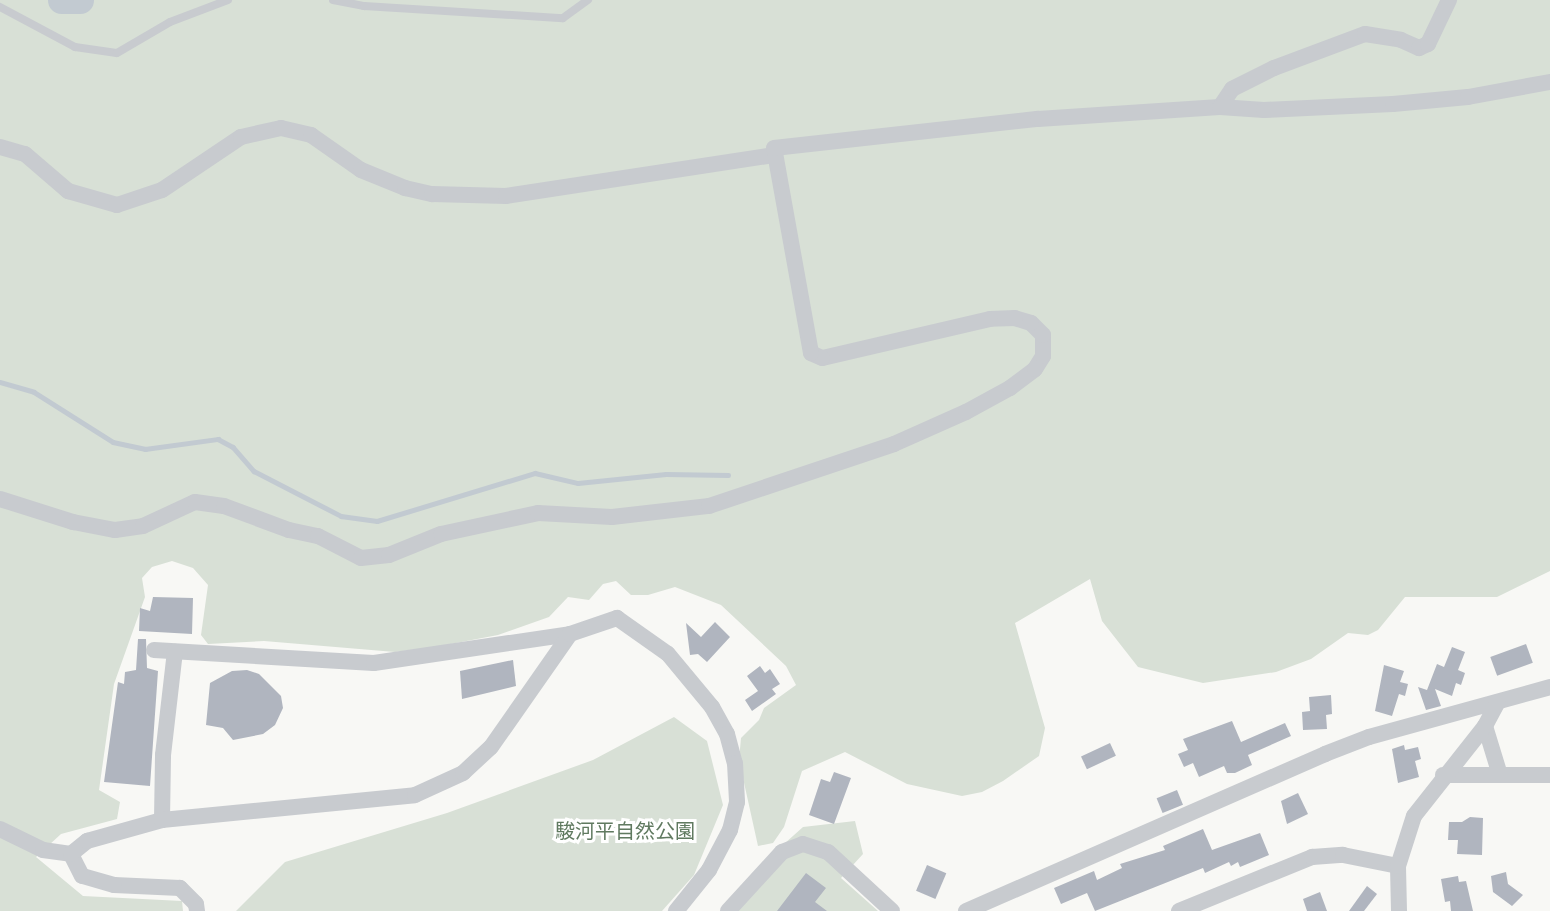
<!DOCTYPE html>
<meta charset="utf-8">
<style>
body{margin:0}
#map{position:relative;width:1550px;height:911px;overflow:hidden;background:#f8f8f5;font-family:"Varela Round","Noto Sans JP",sans-serif}
div>[style]{position:absolute}
[style*='--x']{left:calc(var(--x)*1px);top:calc(var(--y)*1px);width:calc(var(--w)*1px);rotate:calc(var(--a)*1deg)}
.green>*{inset:0;background:#d8e0d6}
.stream>*{height:4.5px;margin:-2.25px;padding:0 2.25px;transform-origin:2.25px;border-radius:2.25px;background:#c2cad1}
.river>*{height:27px;margin:-13.5px;padding:0 13.5px;transform-origin:13.5px;border-radius:13.5px;background:#c2cad1}
.building>*{inset:0;background:#b0b5bf;transform-origin:0 0}
.lane>*{height:8px;margin:-4px;padding:0 4px;transform-origin:4px;border-radius:4px;background:#c8cbcf}
.street>*{height:16px;margin:-8px;padding:0 8px;transform-origin:8px;border-radius:8px;background:#c8cbcf}
span{translate:-50% -50%;white-space:nowrap;text-align:center;line-height:1.15;-webkit-text-stroke:6px #fff;paint-order:stroke}
.park-label{font-size:20px;color:#607a60}
</style>
<div id="map">
<div class="green">
<i style="clip-path:polygon(0 0,1550px 0,1550px 571px,1497px 597px,1405px 597px,1378px 630px,1368px 635px,1348px 633px,1311px 659px,1276px 672px,1203px 683px,1138px 667px,1102px 621px,1090px 579px,1015px 623px,1045px 728px,1039px 756px,1003px 781px,982px 792px,962px 796px,907px 784px,845px 752px,802px 771px,784px 827px,773px 843px,758px 846px,739px 760px,741px 738px,759px 720px,764px 708px,796px 685px,786px 666px,721px 605px,675px 587px,648px 595px,631px 595px,616px 581px,603px 584px,589px 600px,568px 597px,549px 617px,498px 635px,435px 647px,395px 652px,264px 641px,208px 644px,201px 635px,208px 585px,193px 568px,172px 561px,152px 567px,142px 578px,145px 597px,114px 684px,99px 790px,120px 802px,117px 819px,61px 834px,36px 857px,83px 896px,182px 901px,183px 911px,0 911px)"></i>
<i style="clip-path:polygon(674px 717px,707px 741px,723px 805px,694px 875px,662px 911px,236px 911px,285px 862px,447px 813px,593px 760px)"></i>
<i style="clip-path:polygon(855px 821px,863px 854px,841px 878px,878px 911px,733px 911px,784px 844px,803px 827px)"></i>
</div>
<div class="stream">
<i style="--x:0;--y:382;--w:35;--a:16"></i>
<i style="--x:34;--y:392;--w:93;--a:32.3"></i>
<i style="--x:113;--y:442;--w:33;--a:12"></i>
<i style="--x:145;--y:449;--w:74;--a:-7.8"></i>
<i style="--x:218;--y:439;--w:17;--a:28"></i>
<i style="--x:233;--y:447;--w:32;--a:49"></i>
<i style="--x:254;--y:471;--w:98;--a:27.3"></i>
<i style="--x:341;--y:516;--w:36;--a:8"></i>
<i style="--x:377;--y:521;--w:165;--a:-16.9"></i>
<i style="--x:535;--y:473;--w:44;--a:13.1"></i>
<i style="--x:578;--y:483;--w:88;--a:-5.8"></i>
<i style="--x:666;--y:474;--w:62;--a:0.9"></i>
</div>
<div class="river">
<i style="--x:61;--y:0;--w:19;--a:0"></i>
</div>
<div class="building">
<i style="clip-path:polygon(153px 597px,193px 598px,192px 634px,139px 631px,140px 608px,150px 611px)"></i>
<i style="clip-path:polygon(715px 622px,730px 637px,707px 662px,698px 654px,690px 655px,686px 623px,701px 637px)"></i>
<i style="clip-path:polygon(138px 639px,146px 639px,147px 668px,158px 671px,150px 786px,104px 782px,118px 682px,124px 684px,125px 672px,136px 670px)"></i>
<i style="left:1526px;top:644px;width:20px;height:38px;rotate:70deg"></i>
<i style="clip-path:polygon(1452px 647px,1465px 652px,1458px 670px,1465px 673px,1461px 685px,1456px 683px,1452px 696px,1435px 689px,1441px 706px,1426px 710px,1418px 687px,1427px 690px,1437px 664px,1444px 667px)"></i>
<i style="clip-path:polygon(513px 660px,516px 686px,462px 699px,460px 671px)"></i>
<i style="clip-path:polygon(1384px 665px,1404px 671px,1400px 682px,1408px 684px,1405px 696px,1399px 694px,1392px 716px,1375px 711px)"></i>
<i style="clip-path:polygon(760px 666px,765px 673px,770px 669px,780px 684px,772px 689px,776px 694px,752px 711px,745px 700px,758px 691px,747px 676px)"></i>
<i style="clip-path:polygon(247px 670px,259px 674px,281px 696px,283px 708px,275px 725px,263px 734px,233px 740px,223px 728px,206px 725px,210px 683px,232px 671px)"></i>
<i style="clip-path:polygon(1331px 695px,1332px 714px,1326px 715px,1327px 729px,1303px 730px,1302px 712px,1310px 711px,1309px 697px)"></i>
<i style="clip-path:polygon(1232px 721px,1241px 742px,1285px 723px,1291px 736px,1248px 755px,1252px 765px,1235px 773px,1227px 773px,1224px 766px,1199px 777px,1193px 763px,1184px 767px,1178px 754px,1188px 750px,1183px 739px)"></i>
<i style="left:1110px;top:743px;width:14px;height:32px;rotate:65deg"></i>
<i style="clip-path:polygon(1404px 745px,1405px 750px,1418px 747px,1421px 759px,1415px 761px,1419px 777px,1398px 783px,1392px 749px)"></i>
<i style="clip-path:polygon(834px 772px,851px 778px,834px 824px,809px 815px,821px 779px,830px 782px)"></i>
<i style="left:1177px;top:790px;width:16px;height:22px;rotate:68deg"></i>
<i style="clip-path:polygon(1298px 793px,1308px 814px,1287px 824px,1281px 801px)"></i>
<i style="clip-path:polygon(1470px 817px,1483px 818px,1482px 855px,1457px 854px,1458px 840px,1448px 840px,1449px 822px,1462px 822px)"></i>
<i style="clip-path:polygon(1203px 829px,1212px 850px,1260px 833px,1269px 855px,1240px 867px,1238px 862px,1231px 866px,1229px 862px,1205px 873px,1203px 868px,1095px 911px,1087px 893px,1061px 904px,1054px 888px,1094px 871px,1097px 880px,1122px 868px,1120px 864px,1165px 850px,1163px 846px)"></i>
<i style="left:927px;top:865px;width:21px;height:28px;rotate:23deg"></i>
<i style="clip-path:polygon(1506px 872px,1508px 884px,1523px 895px,1512px 906px,1493px 892px,1491px 876px)"></i>
<i style="clip-path:polygon(806px 873px,826px 888px,815px 902px,827px 911px,777px 911px)"></i>
<i style="clip-path:polygon(1458px 876px,1459px 882px,1466px 881px,1473px 911px,1451px 911px,1450px 901px,1445px 902px,1441px 879px)"></i>
<i style="clip-path:polygon(1367px 886px,1377px 894px,1364px 911px,1349px 911px)"></i>
<i style="clip-path:polygon(1320px 892px,1327px 911px,1307px 911px,1303px 899px)"></i>
</div>
<div class="lane">
<i style="--x:333;--y:0;--w:32;--a:11"></i>
<i style="--x:364;--y:6;--w:199;--a:3.5"></i>
<i style="--x:563;--y:18;--w:31;--a:-36"></i>
<i style="--x:0;--y:7;--w:85;--a:28.1"></i>
<i style="--x:75;--y:47;--w:42;--a:8.1"></i>
<i style="--x:117;--y:53;--w:61;--a:-30.3"></i>
<i style="--x:170;--y:22;--w:62;--a:-20.8"></i>
</div>
<div class="street">
<i style="--x:1220;--y:107;--w:22;--a:-56"></i>
<i style="--x:1232;--y:89;--w:47;--a:-26.6"></i>
<i style="--x:1274;--y:68;--w:97;--a:-20.5"></i>
<i style="--x:1365;--y:34;--w:36;--a:9"></i>
<i style="--x:1401;--y:40;--w:20;--a:24"></i>
<i style="--x:1419;--y:48;--w:10;--a:-24"></i>
<i style="--x:1428;--y:44;--w:49;--a:-64.5"></i>
<i style="--x:0;--y:147;--w:26;--a:16"></i>
<i style="--x:25;--y:154;--w:57;--a:40.7"></i>
<i style="--x:68;--y:191;--w:51;--a:15.9"></i>
<i style="--x:117;--y:205;--w:47;--a:-18.4"></i>
<i style="--x:162;--y:190;--w:95;--a:-33.9"></i>
<i style="--x:241;--y:137;--w:41;--a:-12.7"></i>
<i style="--x:281;--y:128;--w:31;--a:13"></i>
<i style="--x:311;--y:135;--w:61;--a:35"></i>
<i style="--x:361;--y:170;--w:48;--a:22.2"></i>
<i style="--x:405;--y:188;--w:28;--a:13"></i>
<i style="--x:432;--y:194;--w:74;--a:1.5"></i>
<i style="--x:506;--y:196;--w:272;--a:-8.7"></i>
<i style="--x:0;--y:499;--w:77;--a:17.5"></i>
<i style="--x:73;--y:522;--w:43;--a:10.8"></i>
<i style="--x:115;--y:530;--w:28;--a:-8"></i>
<i style="--x:143;--y:526;--w:57;--a:-24.8"></i>
<i style="--x:195;--y:502;--w:29;--a:8"></i>
<i style="--x:224;--y:506;--w:69;--a:20.3"></i>
<i style="--x:289;--y:530;--w:30;--a:12"></i>
<i style="--x:318;--y:536;--w:48;--a:27.1"></i>
<i style="--x:361;--y:558;--w:28;--a:-6"></i>
<i style="--x:389;--y:555;--w:56;--a:-22"></i>
<i style="--x:441;--y:534;--w:99;--a:-12.2"></i>
<i style="--x:538;--y:513;--w:74;--a:3.1"></i>
<i style="--x:612;--y:517;--w:98;--a:-6.5"></i>
<i style="--x:709;--y:506;--w:195;--a:-18.5"></i>
<i style="--x:894;--y:444;--w:79;--a:-24"></i>
<i style="--x:966;--y:412;--w:50;--a:-28.6"></i>
<i style="--x:1010;--y:388;--w:31;--a:-37"></i>
<i style="--x:1035;--y:369;--w:15;--a:-58"></i>
<i style="--x:1043;--y:356;--w:21;--a:-90"></i>
<i style="--x:1043;--y:335;--w:17;--a:-135"></i>
<i style="--x:1031;--y:323;--w:17;--a:-163"></i>
<i style="--x:1015;--y:318;--w:25;--a:178"></i>
<i style="--x:990;--y:319;--w:172;--a:166.9"></i>
<i style="--x:822;--y:358;--w:12;--a:-156"></i>
<i style="--x:811;--y:353;--w:208;--a:-100.2"></i>
<i style="--x:774;--y:148;--w:266;--a:-6.3"></i>
<i style="--x:1038;--y:119;--w:182;--a:-3.8"></i>
<i style="--x:1220;--y:107;--w:44;--a:3.9"></i>
<i style="--x:1264;--y:110;--w:129;--a:-2.7"></i>
<i style="--x:1393;--y:104;--w:75;--a:-5.3"></i>
<i style="--x:1468;--y:97;--w:83;--a:-10.4"></i>
<i style="--x:154;--y:650;--w:220;--a:3.4"></i>
<i style="--x:374;--y:663;--w:198;--a:-8.4"></i>
<i style="--x:1485;--y:726;--w:51;--a:73"></i>
<i style="--x:1443;--y:775;--w:107;--a:0"></i>
<i style="--x:162;--y:820;--w:65;--a:-89.1"></i>
<i style="--x:163;--y:755;--w:104;--a:-83.4"></i>
<i style="--x:0;--y:829;--w:48;--a:26"></i>
<i style="--x:43;--y:850;--w:28;--a:8"></i>
<i style="--x:197;--y:911;--w:7;--a:-98"></i>
<i style="--x:196;--y:904;--w:23;--a:-135"></i>
<i style="--x:180;--y:888;--w:66;--a:-177.4"></i>
<i style="--x:114;--y:885;--w:33;--a:-164"></i>
<i style="--x:82;--y:876;--w:25;--a:-117"></i>
<i style="--x:71;--y:854;--w:21;--a:-39"></i>
<i style="--x:87;--y:841;--w:78;--a:-15.6"></i>
<i style="--x:162;--y:820;--w:254;--a:-5.6"></i>
<i style="--x:415;--y:795;--w:53;--a:-24.6"></i>
<i style="--x:463;--y:773;--w:38;--a:-43"></i>
<i style="--x:491;--y:747;--w:138;--a:-55"></i>
<i style="--x:570;--y:634;--w:50;--a:-18.8"></i>
<i style="--x:617;--y:618;--w:62;--a:35.2"></i>
<i style="--x:668;--y:654;--w:69;--a:50.3"></i>
<i style="--x:712;--y:707;--w:31;--a:61"></i>
<i style="--x:727;--y:734;--w:30;--a:75"></i>
<i style="--x:735;--y:763;--w:39;--a:87"></i>
<i style="--x:737;--y:802;--w:29;--a:104"></i>
<i style="--x:730;--y:830;--w:45;--a:117.7"></i>
<i style="--x:709;--y:870;--w:53;--a:128.8"></i>
<i style="--x:728;--y:911;--w:80;--a:-47.5"></i>
<i style="--x:782;--y:852;--w:22;--a:-21"></i>
<i style="--x:803;--y:844;--w:26;--a:18"></i>
<i style="--x:828;--y:852;--w:87;--a:42.7"></i>
<i style="--x:966;--y:911;--w:392;--a:-23.6"></i>
<i style="--x:1325;--y:754;--w:47;--a:-21.1"></i>
<i style="--x:1369;--y:737;--w:188;--a:-15.4"></i>
<i style="--x:1179;--y:911;--w:144;--a:-22.1"></i>
<i style="--x:1312;--y:857;--w:31;--a:-4"></i>
<i style="--x:1343;--y:855;--w:56;--a:11.3"></i>
<i style="--x:1399;--y:911;--w:45;--a:-91.3"></i>
<i style="--x:1398;--y:866;--w:52;--a:-72.3"></i>
<i style="--x:1414;--y:816;--w:115;--a:-51.7"></i>
<i style="--x:1485;--y:726;--w:27;--a:-62"></i>
</div>
<div class="park-label">
<span style="left:625px;top:832px">駿河平自然公園</span>
</div>
</div>
